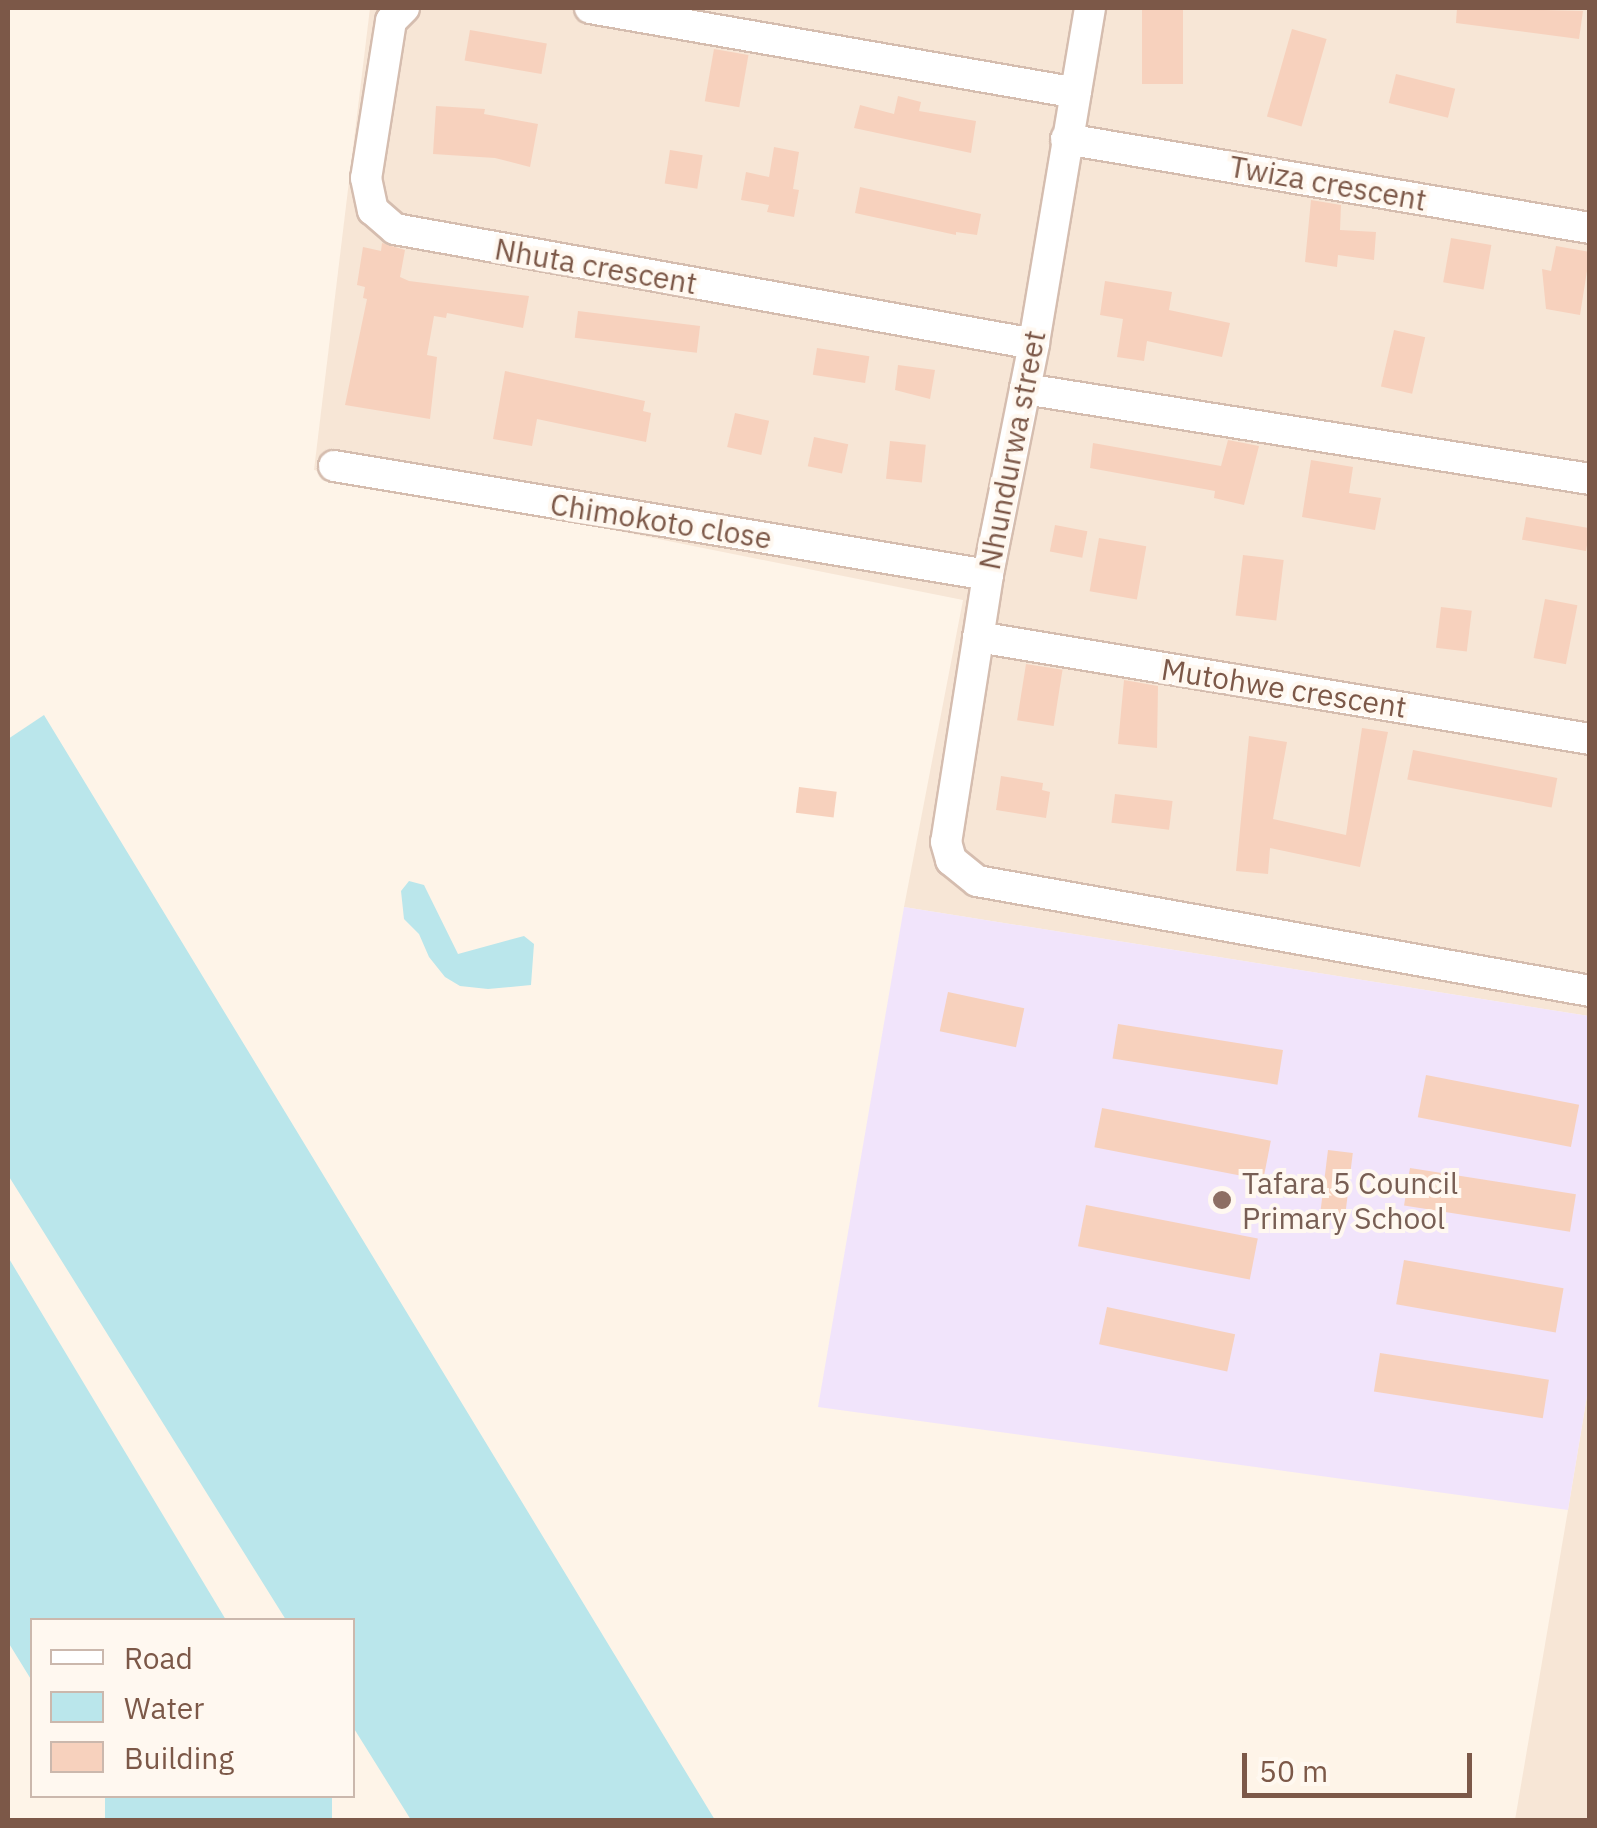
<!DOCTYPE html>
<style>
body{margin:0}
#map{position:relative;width:1597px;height:1828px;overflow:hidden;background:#fef4e8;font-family:"IBM Plex Sans",sans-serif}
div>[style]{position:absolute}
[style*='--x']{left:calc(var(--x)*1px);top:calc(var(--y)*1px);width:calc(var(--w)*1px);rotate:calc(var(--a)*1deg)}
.residential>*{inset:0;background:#f7e6d6}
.education>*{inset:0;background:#f1e4fb}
.water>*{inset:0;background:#bae6eb;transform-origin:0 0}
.building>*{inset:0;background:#f7d1bd;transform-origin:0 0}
.roads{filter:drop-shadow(2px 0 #d5bdaf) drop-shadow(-2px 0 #d5bdaf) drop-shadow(0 2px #d5bdaf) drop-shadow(0 -2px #d5bdaf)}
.minor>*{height:30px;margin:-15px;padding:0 15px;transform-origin:15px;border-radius:15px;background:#fff}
.dots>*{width:28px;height:28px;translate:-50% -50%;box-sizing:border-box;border:5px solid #fff8f0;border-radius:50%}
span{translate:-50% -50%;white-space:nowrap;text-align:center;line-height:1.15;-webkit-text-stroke:8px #fff8f0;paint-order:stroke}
.street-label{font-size:30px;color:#7c5848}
.education-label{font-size:30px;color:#785e54}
.left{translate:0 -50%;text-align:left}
.frame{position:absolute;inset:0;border:10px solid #7c5848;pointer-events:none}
.legend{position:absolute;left:30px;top:1618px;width:325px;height:180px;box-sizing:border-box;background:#fff8f0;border:2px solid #cbb8ad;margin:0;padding:12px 18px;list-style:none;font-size:30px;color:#7c5848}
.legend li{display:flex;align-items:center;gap:20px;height:50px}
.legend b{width:50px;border:2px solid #cbb8ad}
.scale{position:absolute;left:1242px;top:1753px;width:230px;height:45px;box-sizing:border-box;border:5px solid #7c5848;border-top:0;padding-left:12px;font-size:30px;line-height:35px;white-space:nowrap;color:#7c5848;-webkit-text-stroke:8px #fff8f0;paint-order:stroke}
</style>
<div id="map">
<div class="residential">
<i style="clip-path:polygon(370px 8px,1589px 8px,1589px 1016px,904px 907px,963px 600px,314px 470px)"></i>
<i style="clip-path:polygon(1589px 1384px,1589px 1820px,1515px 1820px,1568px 1510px)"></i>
</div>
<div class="education">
<i style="clip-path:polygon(904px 907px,1589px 1016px,1589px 1384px,1568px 1510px,818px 1407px)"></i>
</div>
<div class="water">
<i style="clip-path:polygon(44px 715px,715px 1820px,411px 1820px,353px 1727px,352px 1620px,286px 1620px,8px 1175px,8px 739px)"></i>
<i style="clip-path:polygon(409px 881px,424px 885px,458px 954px,524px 936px,534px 944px,531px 985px,488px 989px,460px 986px,445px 977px,429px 957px,419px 934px,404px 919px,401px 891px)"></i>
<i style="clip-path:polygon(8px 1257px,226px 1620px,32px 1620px,32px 1681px,8px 1642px)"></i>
<i style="left:105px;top:1796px;width:227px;height:28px"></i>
</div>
<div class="building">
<i style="left:1142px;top:8px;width:41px;height:76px"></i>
<i style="clip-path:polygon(1457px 8px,1583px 11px,1579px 39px,1456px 23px)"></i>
<i style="left:1292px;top:29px;width:36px;height:91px;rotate:16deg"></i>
<i style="left:470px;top:30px;width:78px;height:31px;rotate:10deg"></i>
<i style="left:714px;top:49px;width:35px;height:53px;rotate:10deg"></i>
<i style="left:1396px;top:74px;width:61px;height:30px;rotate:14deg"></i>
<i style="clip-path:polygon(898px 96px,921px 102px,919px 111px,976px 121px,971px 153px,854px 128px,860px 105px,894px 114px)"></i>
<i style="clip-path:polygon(436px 106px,485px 109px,484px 114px,538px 124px,530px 167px,495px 158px,433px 154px)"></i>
<i style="clip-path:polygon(774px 147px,799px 152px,793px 189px,799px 190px,794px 217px,767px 212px,769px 205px,741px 200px,746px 172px,769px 177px)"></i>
<i style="left:670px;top:150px;width:33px;height:34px;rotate:9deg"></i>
<i style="clip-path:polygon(860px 187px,981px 214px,977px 235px,956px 232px,956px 235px,855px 213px)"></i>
<i style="clip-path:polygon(1311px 200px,1341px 205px,1340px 230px,1376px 232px,1374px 260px,1338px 255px,1337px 267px,1305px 262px)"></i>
<i style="left:1451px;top:238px;width:41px;height:45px;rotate:10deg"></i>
<i style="clip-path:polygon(382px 243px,405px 250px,400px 277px,409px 281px,529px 296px,523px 328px,447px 313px,446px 318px,434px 316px,427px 355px,437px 357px,430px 419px,345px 405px,367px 299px,363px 298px,365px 287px,357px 285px,363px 247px,381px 251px)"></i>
<i style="clip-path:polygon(1556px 246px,1590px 252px,1580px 315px,1546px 309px,1542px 269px,1551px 271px)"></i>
<i style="clip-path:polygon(1105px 281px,1172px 292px,1169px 310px,1230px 323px,1222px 357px,1147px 341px,1144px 361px,1117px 357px,1123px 319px,1100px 315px)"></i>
<i style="left:578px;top:311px;width:123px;height:27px;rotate:7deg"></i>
<i style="left:1394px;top:330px;width:32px;height:58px;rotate:13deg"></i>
<i style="left:817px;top:348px;width:53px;height:27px;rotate:9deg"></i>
<i style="clip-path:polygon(898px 365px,935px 370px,930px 399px,895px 390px)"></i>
<i style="clip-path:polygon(505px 371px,645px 401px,643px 411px,651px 413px,646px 442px,537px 419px,532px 446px,493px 439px)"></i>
<i style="left:735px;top:413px;width:35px;height:35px;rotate:13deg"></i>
<i style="left:814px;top:437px;width:35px;height:30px;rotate:12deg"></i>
<i style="clip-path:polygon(1228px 440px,1259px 446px,1244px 505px,1214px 498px,1215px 491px,1090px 468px,1093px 443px,1221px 466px)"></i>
<i style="left:890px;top:441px;width:36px;height:38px;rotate:6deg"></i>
<i style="clip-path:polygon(1311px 460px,1353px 467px,1349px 493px,1381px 498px,1375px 530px,1302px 517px)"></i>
<i style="left:1526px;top:517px;width:65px;height:23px;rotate:10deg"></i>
<i style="left:1055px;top:525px;width:33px;height:27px;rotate:11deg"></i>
<i style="left:1099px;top:538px;width:48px;height:54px;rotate:10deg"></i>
<i style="left:1243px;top:555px;width:41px;height:61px;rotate:7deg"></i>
<i style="left:1545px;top:599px;width:33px;height:60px;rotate:11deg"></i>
<i style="left:1441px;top:607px;width:31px;height:41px;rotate:7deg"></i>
<i style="left:1026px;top:664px;width:37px;height:57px;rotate:9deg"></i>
<i style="clip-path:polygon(1124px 680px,1158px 686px,1157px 748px,1118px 744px)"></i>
<i style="clip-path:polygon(1362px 728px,1388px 732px,1360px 867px,1270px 848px,1268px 874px,1236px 871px,1249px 736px,1287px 742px,1273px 819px,1346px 835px)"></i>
<i style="left:1413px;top:750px;width:147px;height:30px;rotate:11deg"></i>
<i style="clip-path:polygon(1001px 776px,1043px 783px,1042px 790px,1050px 792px,1046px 818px,996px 810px)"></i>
<i style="left:799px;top:787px;width:38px;height:26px;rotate:7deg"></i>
<i style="left:1115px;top:794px;width:58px;height:29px;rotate:7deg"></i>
<i style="left:948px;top:992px;width:78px;height:40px;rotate:12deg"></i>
<i style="left:1118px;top:1024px;width:167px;height:35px;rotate:9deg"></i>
<i style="left:1426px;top:1075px;width:156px;height:43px;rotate:11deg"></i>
<i style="left:1102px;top:1108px;width:172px;height:40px;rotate:11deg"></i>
<i style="left:1328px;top:1150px;width:25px;height:65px;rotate:7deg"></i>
<i style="left:1410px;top:1168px;width:168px;height:38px;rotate:9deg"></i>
<i style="left:1086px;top:1205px;width:175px;height:42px;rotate:11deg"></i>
<i style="left:1404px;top:1260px;width:162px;height:45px;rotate:10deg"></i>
<i style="left:1107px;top:1307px;width:131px;height:38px;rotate:12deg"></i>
<i style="left:1380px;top:1353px;width:171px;height:39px;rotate:9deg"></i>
</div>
<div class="roads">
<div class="minor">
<i style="--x:404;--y:8;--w:18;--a:135"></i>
<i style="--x:391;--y:21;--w:159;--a:99"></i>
<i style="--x:366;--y:178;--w:33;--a:78"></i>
<i style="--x:373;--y:210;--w:29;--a:41"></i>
<i style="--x:395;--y:229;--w:649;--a:10.2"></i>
<i style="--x:590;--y:8;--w:493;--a:9.9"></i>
<i style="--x:1090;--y:8;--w:341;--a:99.5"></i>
<i style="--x:1034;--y:344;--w:236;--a:101.3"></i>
<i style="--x:988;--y:575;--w:270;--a:98.9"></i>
<i style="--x:946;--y:842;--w:19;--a:74"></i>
<i style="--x:951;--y:860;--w:33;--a:39"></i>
<i style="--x:977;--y:881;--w:623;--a:10.17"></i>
<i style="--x:1066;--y:139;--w:532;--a:9.64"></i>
<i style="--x:1025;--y:389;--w:572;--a:9.05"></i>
<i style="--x:334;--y:466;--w:663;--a:9.46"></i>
<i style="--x:978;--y:637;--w:620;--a:9.46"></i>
</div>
</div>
<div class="dots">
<i style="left:1222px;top:1200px;background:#8d6e63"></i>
</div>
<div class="street-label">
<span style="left:1328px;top:183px;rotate:10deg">Twiza crescent</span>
<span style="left:596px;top:266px;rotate:10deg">Nhuta crescent</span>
<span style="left:1012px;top:450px;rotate:-79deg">Nhundurwa street</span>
<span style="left:661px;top:521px;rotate:9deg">Chimokoto close</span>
<span style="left:1284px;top:688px;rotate:9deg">Mutohwe crescent</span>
</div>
<div class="education-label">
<span class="left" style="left:1242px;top:1200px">Tafara 5 Council<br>Primary School</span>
</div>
<div class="frame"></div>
<ul class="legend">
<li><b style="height:12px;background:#fff"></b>Road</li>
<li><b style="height:28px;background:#bae6eb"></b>Water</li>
<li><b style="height:28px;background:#f7d1bd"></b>Building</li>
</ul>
<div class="scale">50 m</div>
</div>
